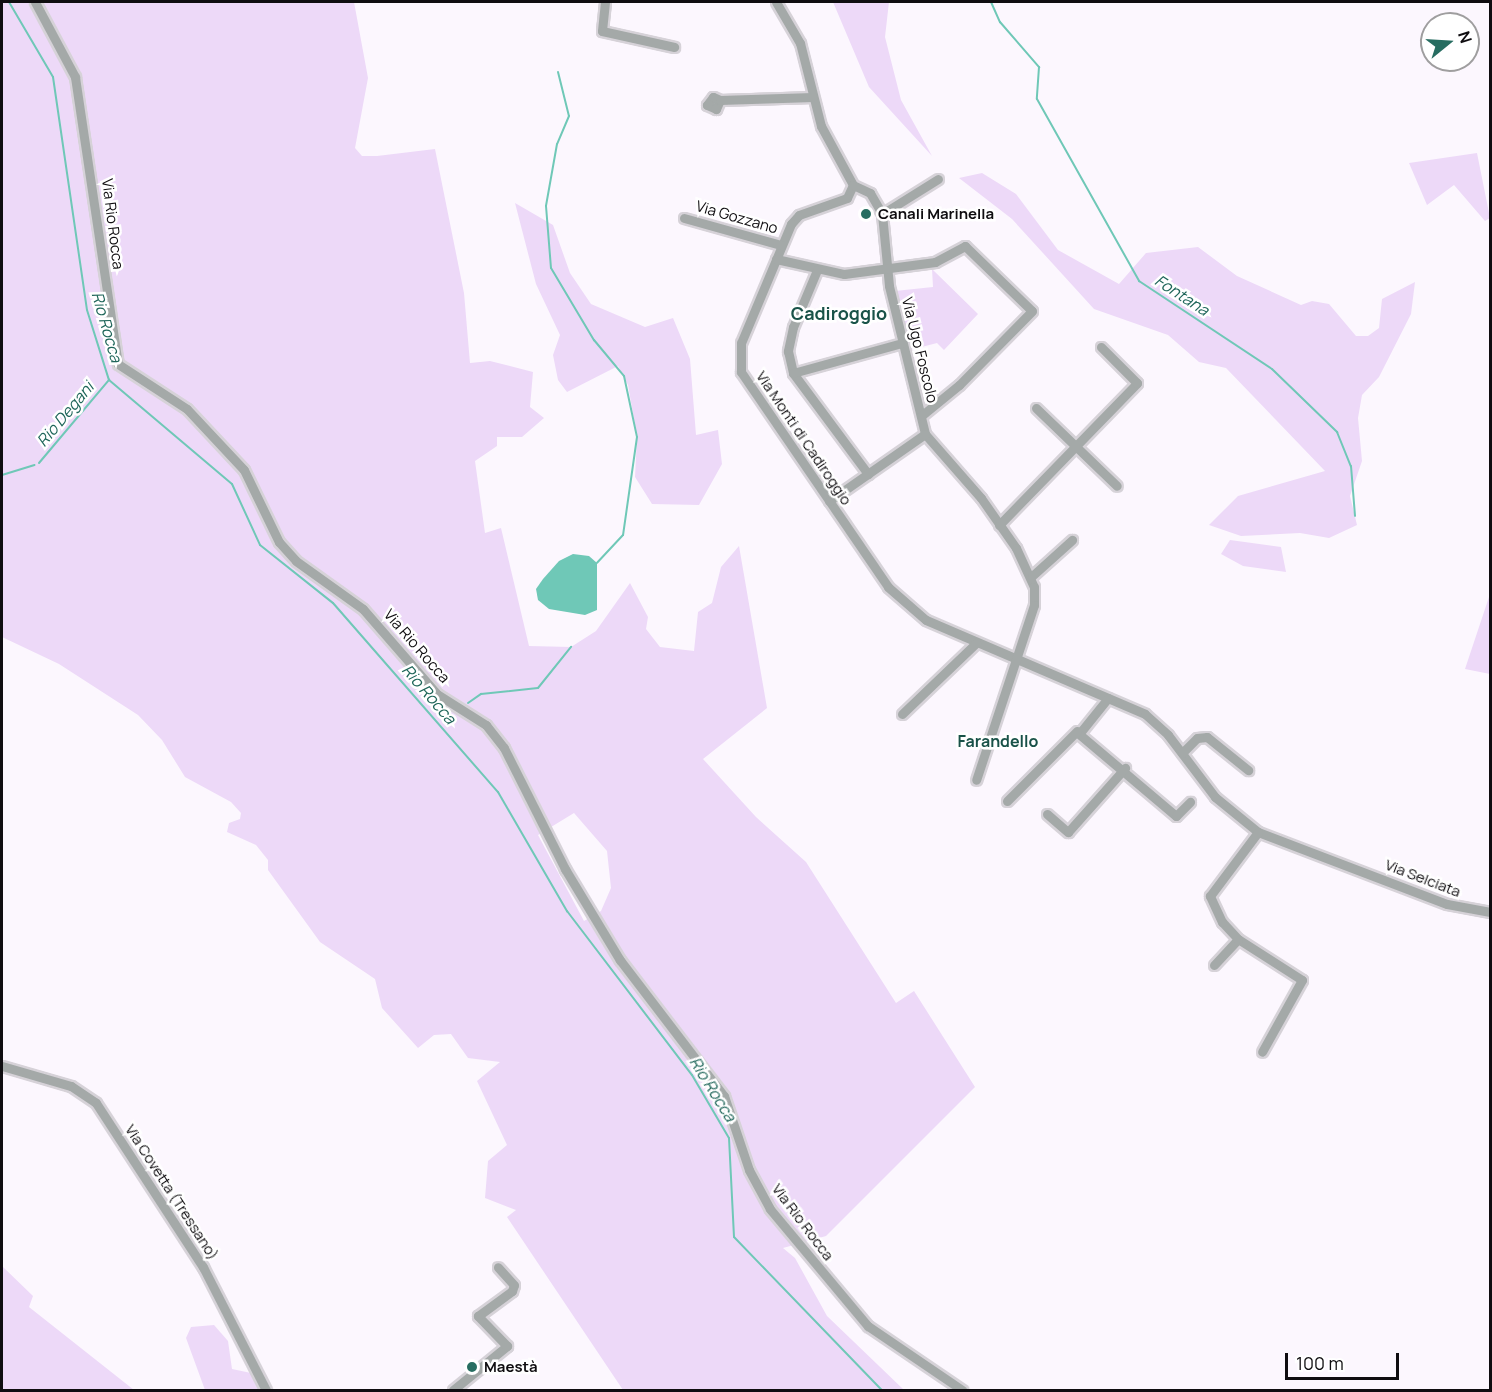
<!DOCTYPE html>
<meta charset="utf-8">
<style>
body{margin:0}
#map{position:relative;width:1492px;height:1392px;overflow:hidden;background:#fcf7fe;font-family:Manrope,sans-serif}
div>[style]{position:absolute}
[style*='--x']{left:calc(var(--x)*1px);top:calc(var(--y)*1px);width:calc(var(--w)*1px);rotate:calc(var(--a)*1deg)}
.green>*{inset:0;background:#edd9f8}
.water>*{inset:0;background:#6fc8b7}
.stream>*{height:2px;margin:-1px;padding:0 1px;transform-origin:1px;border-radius:1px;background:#6fc8b7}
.roads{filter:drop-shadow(2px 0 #d6d2d8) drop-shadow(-2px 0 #d6d2d8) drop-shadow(0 2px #d6d2d8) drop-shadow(0 -2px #d6d2d8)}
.minor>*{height:9px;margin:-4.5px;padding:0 4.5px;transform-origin:4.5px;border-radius:4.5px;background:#a4a9a8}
.dots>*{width:16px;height:16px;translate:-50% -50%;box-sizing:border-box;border:3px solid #fff;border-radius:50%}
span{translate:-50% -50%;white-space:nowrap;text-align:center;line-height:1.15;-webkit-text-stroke:5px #fff;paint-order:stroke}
.poi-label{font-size:15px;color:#0f0d10;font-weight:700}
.left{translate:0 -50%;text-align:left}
.street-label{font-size:15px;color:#0f0d10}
.water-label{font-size:16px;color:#1e6559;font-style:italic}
.neighbourhood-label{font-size:16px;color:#195248;font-weight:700}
.quarter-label{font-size:18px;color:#195248;font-weight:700}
.frame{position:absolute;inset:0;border:3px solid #0f0d10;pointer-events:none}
.north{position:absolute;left:1420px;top:12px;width:60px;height:60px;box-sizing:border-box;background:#fff;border:2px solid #9f9e9f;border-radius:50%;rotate:72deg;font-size:16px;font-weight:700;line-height:24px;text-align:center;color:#0f0d10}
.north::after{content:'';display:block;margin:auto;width:21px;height:27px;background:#276d61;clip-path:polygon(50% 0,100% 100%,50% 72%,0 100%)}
.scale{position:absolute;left:1285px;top:1353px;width:114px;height:27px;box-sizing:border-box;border:3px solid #0f0d10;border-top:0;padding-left:8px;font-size:18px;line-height:21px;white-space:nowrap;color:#0f0d10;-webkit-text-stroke:4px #fff;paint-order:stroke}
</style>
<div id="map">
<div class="green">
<i style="clip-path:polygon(evenodd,2px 2px,354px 2px,368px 78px,355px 148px,362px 156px,377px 156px,435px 149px,464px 293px,470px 363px,490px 361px,533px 372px,530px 407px,544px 418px,522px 437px,497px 437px,497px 446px,475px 461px,485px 533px,501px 528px,529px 646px,571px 647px,596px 631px,630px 583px,648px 617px,646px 629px,660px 647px,694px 651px,698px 612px,712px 603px,721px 567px,739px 546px,767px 708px,703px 759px,756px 817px,806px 862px,896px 1003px,914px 991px,975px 1087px,826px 1236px,783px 1248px,795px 1258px,827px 1316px,904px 1390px,623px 1390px,507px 1217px,516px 1210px,485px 1198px,488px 1161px,507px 1145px,477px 1081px,500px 1062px,468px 1058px,451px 1034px,434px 1035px,418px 1048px,382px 1008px,375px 979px,320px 942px,268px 870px,268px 860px,256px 845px,227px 832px,229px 823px,240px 819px,241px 813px,231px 802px,185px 777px,162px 740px,138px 715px,59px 664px,2px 637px,2px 2px,574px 813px,607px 851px,611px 888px,601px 911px,584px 921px,538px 835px,574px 813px)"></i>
<i style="clip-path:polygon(833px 2px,889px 2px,885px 37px,901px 100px,932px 156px,869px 87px)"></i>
<i style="clip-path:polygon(1477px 153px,1490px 218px,1485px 221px,1454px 185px,1427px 205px,1409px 163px)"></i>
<i style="clip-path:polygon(982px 173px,1016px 194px,1058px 250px,1119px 284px,1146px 253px,1198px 247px,1237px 276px,1301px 305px,1312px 301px,1329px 304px,1356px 336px,1368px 336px,1379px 328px,1382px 299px,1415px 282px,1411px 314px,1379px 377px,1362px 395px,1358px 418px,1362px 461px,1350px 496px,1357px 525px,1329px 538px,1300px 533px,1241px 536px,1209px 525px,1238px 496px,1325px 471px,1226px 368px,1199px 362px,1168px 335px,1094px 309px,1012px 219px,959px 178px)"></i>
<i style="clip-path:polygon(515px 203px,553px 225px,570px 273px,591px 304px,645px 327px,673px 318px,690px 359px,696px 435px,718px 430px,722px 464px,699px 505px,652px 504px,635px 477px,637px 437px,628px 385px,618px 366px,567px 392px,558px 380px,553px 355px,560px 335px,536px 284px)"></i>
<i style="clip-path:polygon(932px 269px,978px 314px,944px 350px,937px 343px,910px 350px,895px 291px,933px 287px)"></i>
<i style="clip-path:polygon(1230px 540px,1281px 547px,1286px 572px,1243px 566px,1221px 554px)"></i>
<i style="clip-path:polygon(1490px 594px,1490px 674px,1465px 669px)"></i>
<i style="clip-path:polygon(2px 1266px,33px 1296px,29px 1307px,134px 1390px,2px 1390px)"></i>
<i style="clip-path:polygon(214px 1325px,228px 1341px,232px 1369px,251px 1373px,259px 1390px,205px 1390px,186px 1338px,191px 1327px)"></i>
</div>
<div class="water">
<i style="clip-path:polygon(573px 554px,589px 556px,597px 563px,597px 610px,585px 615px,549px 609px,538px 600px,536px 589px,543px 579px,559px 561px)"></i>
</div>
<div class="stream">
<i style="--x:9;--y:2;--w:87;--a:59.6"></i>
<i style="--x:53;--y:77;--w:235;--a:81.7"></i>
<i style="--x:87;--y:310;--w:73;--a:72.6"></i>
<i style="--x:109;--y:380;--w:161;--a:40.2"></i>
<i style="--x:232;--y:484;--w:67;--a:65.3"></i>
<i style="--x:260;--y:545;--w:93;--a:38.5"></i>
<i style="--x:333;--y:603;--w:251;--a:48.9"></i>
<i style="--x:498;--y:792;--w:138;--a:59.9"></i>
<i style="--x:567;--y:911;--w:206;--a:52.7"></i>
<i style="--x:692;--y:1075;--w:73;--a:59.6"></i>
<i style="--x:729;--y:1138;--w:99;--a:87.1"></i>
<i style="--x:734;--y:1237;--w:213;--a:46"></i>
<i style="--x:991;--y:2;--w:22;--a:66"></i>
<i style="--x:1000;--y:22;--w:60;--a:49.1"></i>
<i style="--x:1039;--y:67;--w:32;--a:94"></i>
<i style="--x:1037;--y:99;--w:209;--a:60.7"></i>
<i style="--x:1139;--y:281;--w:159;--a:33.5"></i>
<i style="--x:1272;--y:369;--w:91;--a:44.1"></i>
<i style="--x:1337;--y:432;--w:37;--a:68"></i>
<i style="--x:1351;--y:466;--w:50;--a:85.4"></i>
<i style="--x:558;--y:72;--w:45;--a:76"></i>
<i style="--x:569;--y:116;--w:30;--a:113"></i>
<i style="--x:557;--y:144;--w:63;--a:100.1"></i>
<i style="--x:546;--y:206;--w:62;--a:85.4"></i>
<i style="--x:551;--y:268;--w:84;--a:59.2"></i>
<i style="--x:594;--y:340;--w:47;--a:50.2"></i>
<i style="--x:624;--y:376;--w:62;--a:78"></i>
<i style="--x:637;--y:437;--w:99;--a:98.1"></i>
<i style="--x:623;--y:535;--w:38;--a:133"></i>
<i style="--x:39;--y:463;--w:109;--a:-49.9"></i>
<i style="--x:2;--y:475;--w:34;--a:-17"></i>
<i style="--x:468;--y:703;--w:16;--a:-35"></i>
<i style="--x:481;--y:694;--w:57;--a:-6"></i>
<i style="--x:538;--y:688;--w:53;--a:-51.2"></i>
</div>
<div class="roads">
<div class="minor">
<i style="--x:35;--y:2;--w:85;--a:61.9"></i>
<i style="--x:75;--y:77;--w:290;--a:81.5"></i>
<i style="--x:118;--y:364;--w:82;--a:33.1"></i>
<i style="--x:187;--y:409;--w:83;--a:46.9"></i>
<i style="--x:244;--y:470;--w:80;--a:64.1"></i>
<i style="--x:279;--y:542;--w:25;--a:48"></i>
<i style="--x:296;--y:561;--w:82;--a:35.6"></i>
<i style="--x:363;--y:609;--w:113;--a:49"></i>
<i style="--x:437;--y:694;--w:58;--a:32.3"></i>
<i style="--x:486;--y:725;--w:29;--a:52"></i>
<i style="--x:504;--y:748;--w:136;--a:63.2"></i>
<i style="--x:565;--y:869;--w:106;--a:58.9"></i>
<i style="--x:620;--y:960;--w:171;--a:52.6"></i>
<i style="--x:724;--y:1096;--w:78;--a:71.3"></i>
<i style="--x:749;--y:1170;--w:44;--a:61.7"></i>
<i style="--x:770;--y:1209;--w:153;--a:50.1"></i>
<i style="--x:868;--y:1326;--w:114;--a:34.2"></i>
<i style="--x:605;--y:2;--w:29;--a:96"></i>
<i style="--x:602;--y:31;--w:74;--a:12.5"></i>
<i style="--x:776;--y:2;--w:48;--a:59.7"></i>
<i style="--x:800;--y:43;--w:86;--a:75.8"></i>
<i style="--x:821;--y:126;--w:67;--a:61.5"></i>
<i style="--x:853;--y:185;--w:14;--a:115"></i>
<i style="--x:847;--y:198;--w:51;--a:160.5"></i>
<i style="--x:799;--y:215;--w:12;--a:132"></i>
<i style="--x:791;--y:224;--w:129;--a:112.8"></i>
<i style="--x:741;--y:343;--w:29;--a:90"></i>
<i style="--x:741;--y:372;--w:260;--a:55.6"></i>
<i style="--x:888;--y:587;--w:50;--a:41"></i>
<i style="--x:926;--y:620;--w:238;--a:23.2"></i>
<i style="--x:1145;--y:714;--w:31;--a:42"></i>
<i style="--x:1168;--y:735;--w:78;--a:52.8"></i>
<i style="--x:1215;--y:797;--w:55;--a:39.1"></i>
<i style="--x:1258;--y:832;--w:202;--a:20.9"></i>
<i style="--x:1447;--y:904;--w:44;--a:10.5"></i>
<i style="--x:720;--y:100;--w:10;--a:114"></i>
<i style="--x:716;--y:109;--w:10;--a:-156"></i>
<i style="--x:707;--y:105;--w:10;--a:-53"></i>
<i style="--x:713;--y:97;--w:8;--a:23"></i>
<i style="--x:720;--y:100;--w:93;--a:-1.8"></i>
<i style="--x:853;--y:185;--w:19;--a:25"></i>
<i style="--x:870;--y:193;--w:24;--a:60"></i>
<i style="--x:882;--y:214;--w:72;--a:84.4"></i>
<i style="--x:889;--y:286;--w:152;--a:76.3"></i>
<i style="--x:925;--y:434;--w:85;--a:48.8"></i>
<i style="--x:981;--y:498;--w:61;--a:55"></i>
<i style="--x:1016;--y:548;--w:43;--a:65.2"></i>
<i style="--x:1034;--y:587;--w:18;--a:90"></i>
<i style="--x:1034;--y:605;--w:184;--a:108.3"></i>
<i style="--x:882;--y:214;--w:66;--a:-32"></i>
<i style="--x:684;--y:218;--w:101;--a:15.6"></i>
<i style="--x:776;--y:259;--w:70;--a:12.4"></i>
<i style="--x:844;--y:274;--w:92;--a:-7.5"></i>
<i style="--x:935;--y:262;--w:34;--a:-28"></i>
<i style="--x:965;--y:246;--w:93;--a:44.1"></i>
<i style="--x:1032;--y:311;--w:104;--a:134.6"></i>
<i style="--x:959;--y:385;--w:49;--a:140.8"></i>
<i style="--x:817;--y:270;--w:62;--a:112.8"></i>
<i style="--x:793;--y:327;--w:25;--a:102"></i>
<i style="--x:788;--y:351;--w:23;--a:77"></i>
<i style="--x:793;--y:373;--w:126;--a:53.4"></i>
<i style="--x:793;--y:373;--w:113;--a:-15.4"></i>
<i style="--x:1036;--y:408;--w:112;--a:43.9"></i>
<i style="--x:829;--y:501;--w:117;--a:-34.9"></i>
<i style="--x:999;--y:525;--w:198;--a:-45.8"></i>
<i style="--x:1137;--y:383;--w:51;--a:-135"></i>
<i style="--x:1032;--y:576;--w:54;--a:-42"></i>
<i style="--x:1108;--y:698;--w:46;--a:128.9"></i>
<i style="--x:1079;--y:734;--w:127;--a:40.2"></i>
<i style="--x:1176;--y:816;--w:20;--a:-45"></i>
<i style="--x:902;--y:714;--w:103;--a:-43.8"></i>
<i style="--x:1182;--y:753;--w:21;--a:-45"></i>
<i style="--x:1197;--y:738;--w:10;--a:-6"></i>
<i style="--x:1207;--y:737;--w:53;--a:38.8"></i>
<i style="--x:1007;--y:801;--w:99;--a:-45"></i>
<i style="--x:1047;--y:814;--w:28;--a:41"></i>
<i style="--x:1068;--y:832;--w:86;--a:-48.3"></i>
<i style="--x:1238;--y:939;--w:76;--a:32.6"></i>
<i style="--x:1302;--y:980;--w:82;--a:119.1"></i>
<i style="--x:1214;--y:965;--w:35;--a:-47"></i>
<i style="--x:1238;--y:939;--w:23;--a:-133"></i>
<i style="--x:1222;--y:922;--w:29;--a:-115"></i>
<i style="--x:1210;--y:896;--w:80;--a:-53.1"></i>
<i style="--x:2;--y:1066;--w:72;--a:16.2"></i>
<i style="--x:71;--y:1086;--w:30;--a:34"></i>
<i style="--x:96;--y:1103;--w:196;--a:56.9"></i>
<i style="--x:203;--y:1267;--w:138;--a:62.9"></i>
<i style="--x:453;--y:1390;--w:70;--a:-39.2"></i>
<i style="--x:507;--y:1346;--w:42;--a:-134"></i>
<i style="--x:478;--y:1316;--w:42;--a:-36.3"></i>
<i style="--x:512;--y:1291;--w:6;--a:-72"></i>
<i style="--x:514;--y:1285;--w:24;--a:-132"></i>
</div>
</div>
<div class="dots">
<i style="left:866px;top:214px;background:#276d61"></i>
<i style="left:472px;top:1367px;background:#276d61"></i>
</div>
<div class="poi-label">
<span class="left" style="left:878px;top:214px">Canali Marinella</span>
<span class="left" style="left:484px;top:1367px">Maestà</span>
</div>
<div class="street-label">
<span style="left:737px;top:217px;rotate:16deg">Via Gozzano</span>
<span style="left:113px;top:224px;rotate:83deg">Via Rio Rocca</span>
<span style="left:920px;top:350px;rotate:76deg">Via Ugo Foscolo</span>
<span style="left:804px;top:438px;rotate:56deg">Via Monti di Cadiroggio</span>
<span style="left:417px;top:646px;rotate:49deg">Via Rio Rocca</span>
<span style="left:1423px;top:878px;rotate:21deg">Via Selciata</span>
<span style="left:172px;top:1192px;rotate:57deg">Via Covetta (Tressano)</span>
<span style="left:803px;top:1222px;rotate:53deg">Via Rio Rocca</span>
</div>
<div class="water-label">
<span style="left:1182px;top:295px;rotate:33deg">Fontana</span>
<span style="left:107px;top:327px;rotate:74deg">Rio Rocca</span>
<span style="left:65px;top:414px;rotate:-50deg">Rio Degani</span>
<span style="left:429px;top:694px;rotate:49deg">Rio Rocca</span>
<span style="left:713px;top:1089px;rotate:58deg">Rio Rocca</span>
</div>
<div class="neighbourhood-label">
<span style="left:998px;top:741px">Farandello</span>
</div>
<div class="quarter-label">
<span style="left:839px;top:313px">Cadiroggio</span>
</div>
<div class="frame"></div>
<div class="north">N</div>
<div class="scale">100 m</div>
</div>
